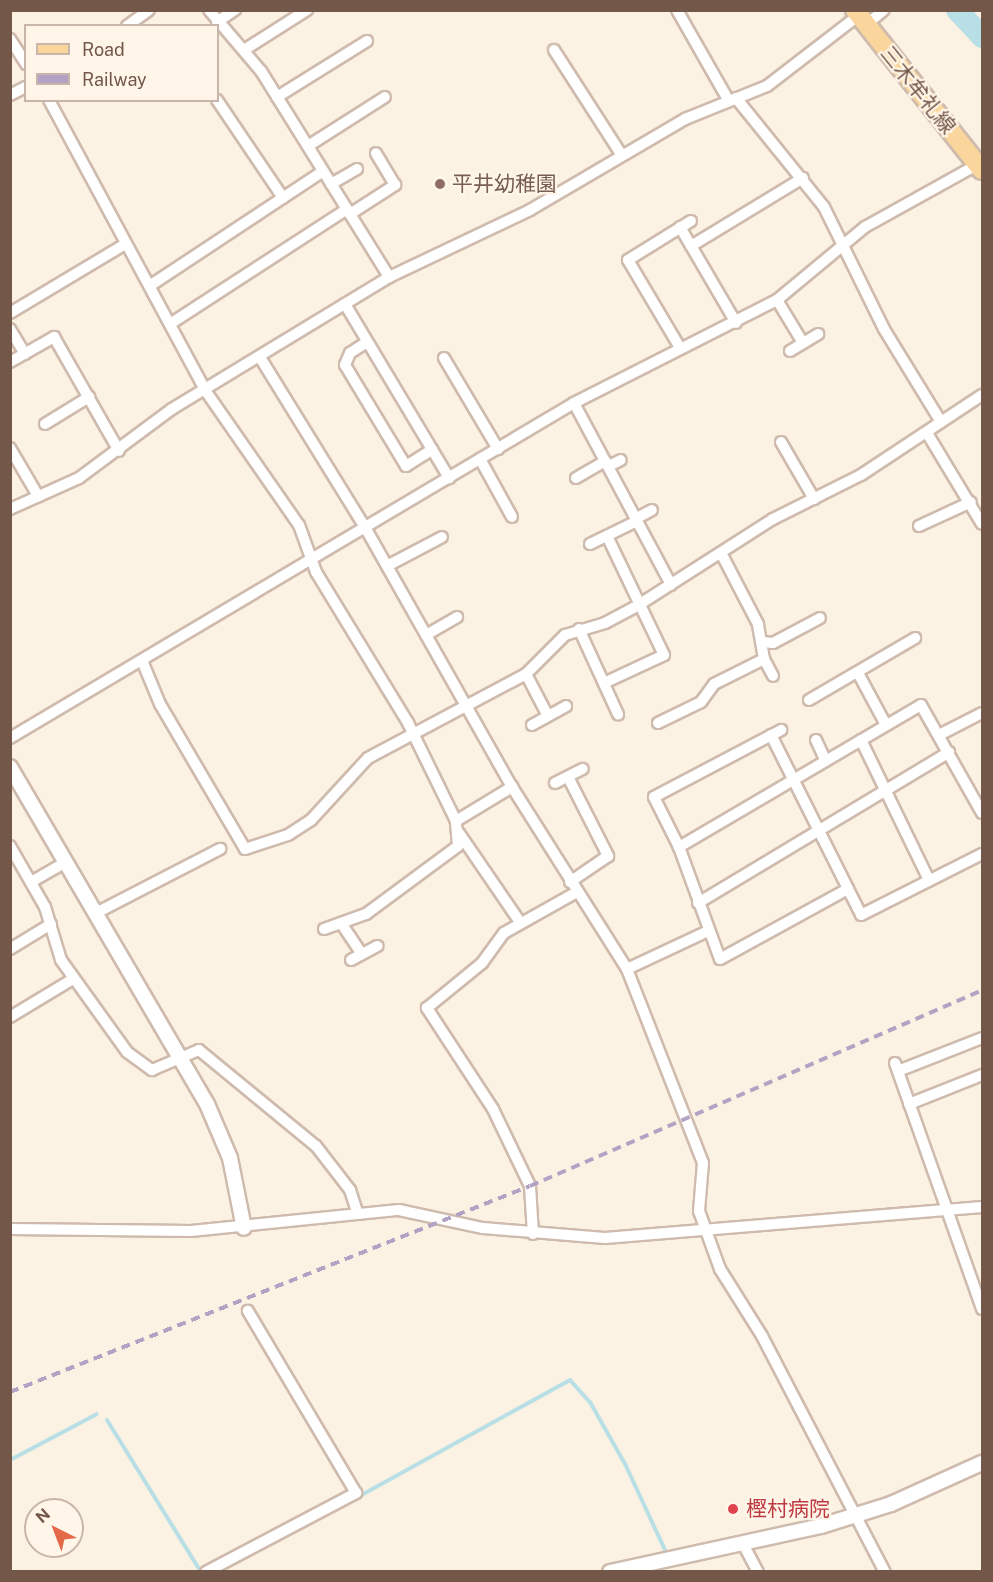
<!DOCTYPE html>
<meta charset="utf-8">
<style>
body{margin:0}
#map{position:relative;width:993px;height:1582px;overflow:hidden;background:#fcf2e3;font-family:"Public Sans","Noto Sans JP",sans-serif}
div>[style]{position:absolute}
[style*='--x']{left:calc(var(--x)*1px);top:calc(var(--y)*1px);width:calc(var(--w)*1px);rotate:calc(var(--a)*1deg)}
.stream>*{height:4px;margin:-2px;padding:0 2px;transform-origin:2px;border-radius:2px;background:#b8dfe5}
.river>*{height:22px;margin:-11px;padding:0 11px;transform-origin:11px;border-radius:11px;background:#b8dfe5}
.roads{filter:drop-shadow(2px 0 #cfbbad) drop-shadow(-2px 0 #cfbbad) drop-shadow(0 2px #cfbbad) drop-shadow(0 -2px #cfbbad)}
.minor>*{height:10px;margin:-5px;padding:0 5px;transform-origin:5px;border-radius:5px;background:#fff}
.tertiary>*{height:14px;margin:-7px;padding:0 7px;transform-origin:7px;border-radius:7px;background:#fff}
.primary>*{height:18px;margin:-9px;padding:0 9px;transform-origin:9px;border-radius:9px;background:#fad59c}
.rail>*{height:4px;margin-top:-2px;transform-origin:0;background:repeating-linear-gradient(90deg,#b4a2c5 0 9px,transparent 0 15px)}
.dots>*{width:16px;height:16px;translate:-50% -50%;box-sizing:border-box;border:3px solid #fff6e9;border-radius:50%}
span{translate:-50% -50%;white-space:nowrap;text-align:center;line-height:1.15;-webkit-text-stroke:4.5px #fff6e9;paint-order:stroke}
.street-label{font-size:21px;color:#735749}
.education-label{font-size:21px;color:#785e54}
.left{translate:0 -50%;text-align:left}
.health-label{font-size:21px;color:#be3a42}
.frame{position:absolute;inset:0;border:12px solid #735749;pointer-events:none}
.legend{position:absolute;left:24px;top:24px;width:195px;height:78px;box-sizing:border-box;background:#fff6e9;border:2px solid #c7b6a9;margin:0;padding:8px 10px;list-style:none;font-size:18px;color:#735749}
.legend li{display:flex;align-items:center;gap:12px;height:30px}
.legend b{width:30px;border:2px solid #c7b6a9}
.north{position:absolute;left:24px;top:1498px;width:60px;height:60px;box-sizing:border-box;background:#fff6e9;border:2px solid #c7b6a9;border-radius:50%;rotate:318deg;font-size:16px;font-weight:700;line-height:24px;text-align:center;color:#735749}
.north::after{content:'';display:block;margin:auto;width:21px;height:27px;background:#e46949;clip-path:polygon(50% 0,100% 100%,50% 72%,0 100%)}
</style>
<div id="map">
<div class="stream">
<i style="--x:107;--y:1420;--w:175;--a:58.3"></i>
<i style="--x:10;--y:1460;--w:98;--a:-27.9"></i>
<i style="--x:338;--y:1508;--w:265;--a:-28.9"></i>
<i style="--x:570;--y:1380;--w:30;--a:48"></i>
<i style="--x:590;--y:1402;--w:73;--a:60.6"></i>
<i style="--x:626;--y:1466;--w:93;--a:65.1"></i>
</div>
<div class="river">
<i style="--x:957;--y:10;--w:37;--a:47"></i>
</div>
<div class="roads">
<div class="minor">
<i style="--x:209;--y:10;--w:80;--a:49.6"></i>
<i style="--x:261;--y:71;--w:243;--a:58.1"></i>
<i style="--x:677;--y:10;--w:105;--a:60.3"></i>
<i style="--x:217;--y:22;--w:22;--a:-34"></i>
<i style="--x:866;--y:25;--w:23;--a:-40"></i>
<i style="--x:127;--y:26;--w:27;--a:-36"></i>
<i style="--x:10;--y:39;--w:30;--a:57"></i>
<i style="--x:244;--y:50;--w:75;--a:-32.4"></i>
<i style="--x:554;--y:50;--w:124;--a:57.2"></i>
<i style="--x:10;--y:95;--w:18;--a:-27"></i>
<i style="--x:277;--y:97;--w:106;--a:-31.9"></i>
<i style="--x:736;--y:98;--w:140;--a:51.1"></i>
<i style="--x:824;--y:207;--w:136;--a:63.8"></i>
<i style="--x:884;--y:329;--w:109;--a:58.5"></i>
<i style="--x:49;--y:100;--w:329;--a:61.7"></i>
<i style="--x:205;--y:390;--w:165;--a:55.2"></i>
<i style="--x:299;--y:525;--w:50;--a:70.1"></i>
<i style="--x:316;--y:572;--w:177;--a:58.6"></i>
<i style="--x:408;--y:723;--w:109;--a:63.9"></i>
<i style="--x:217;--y:100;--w:118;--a:56"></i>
<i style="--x:308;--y:146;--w:91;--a:-32.5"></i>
<i style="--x:331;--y:184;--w:30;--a:-30"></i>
<i style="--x:350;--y:214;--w:54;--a:-32.8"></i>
<i style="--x:395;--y:185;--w:37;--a:-121"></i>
<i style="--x:680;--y:227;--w:111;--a:59.7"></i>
<i style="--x:691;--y:246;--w:131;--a:-31.3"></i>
<i style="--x:151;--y:285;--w:206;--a:-33.5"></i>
<i style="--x:777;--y:300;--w:50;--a:58.8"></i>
<i style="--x:345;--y:304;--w:203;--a:59.1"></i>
<i style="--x:10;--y:313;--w:131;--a:-30.9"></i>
<i style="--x:170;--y:324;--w:211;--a:-33"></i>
<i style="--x:10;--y:329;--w:29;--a:59"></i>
<i style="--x:367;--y:342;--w:20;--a:147"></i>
<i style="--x:350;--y:353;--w:13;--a:113"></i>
<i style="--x:345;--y:365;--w:118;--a:58.9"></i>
<i style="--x:406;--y:466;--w:31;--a:-32"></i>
<i style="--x:679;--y:346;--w:100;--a:-120.7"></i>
<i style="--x:628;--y:260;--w:74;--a:-31.8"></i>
<i style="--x:790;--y:351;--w:33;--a:-31"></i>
<i style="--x:444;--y:358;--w:106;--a:59.3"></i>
<i style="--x:261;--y:359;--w:200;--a:58.3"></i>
<i style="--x:366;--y:529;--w:296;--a:60.5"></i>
<i style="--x:512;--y:787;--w:215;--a:57.7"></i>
<i style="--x:627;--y:969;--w:208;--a:68.6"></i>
<i style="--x:703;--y:1163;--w:48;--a:94.8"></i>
<i style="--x:699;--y:1211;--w:62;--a:70.1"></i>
<i style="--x:720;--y:1269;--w:79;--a:57.9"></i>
<i style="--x:762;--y:1336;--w:266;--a:62.5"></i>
<i style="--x:10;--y:362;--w:51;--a:-29.6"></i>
<i style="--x:54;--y:337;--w:131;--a:60.3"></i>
<i style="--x:574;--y:403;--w:206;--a:61.9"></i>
<i style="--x:45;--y:424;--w:52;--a:-31.5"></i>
<i style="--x:927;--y:433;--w:106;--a:58.9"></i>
<i style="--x:781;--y:442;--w:66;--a:59.9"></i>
<i style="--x:10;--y:448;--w:56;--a:59.7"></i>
<i style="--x:480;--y:459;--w:66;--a:61.1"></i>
<i style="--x:609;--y:466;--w:13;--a:-27"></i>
<i style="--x:576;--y:478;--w:34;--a:-30"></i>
<i style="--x:10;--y:509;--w:76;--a:-24.2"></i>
<i style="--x:79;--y:478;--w:116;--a:-36.6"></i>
<i style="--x:172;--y:409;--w:254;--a:-31.3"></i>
<i style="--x:389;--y:277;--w:156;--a:-25.4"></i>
<i style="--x:530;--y:210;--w:180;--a:-30.4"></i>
<i style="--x:685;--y:119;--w:88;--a:-21.9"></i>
<i style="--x:767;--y:86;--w:115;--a:-37.6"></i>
<i style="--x:635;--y:519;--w:19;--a:-28"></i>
<i style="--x:919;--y:526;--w:57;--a:-24.8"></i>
<i style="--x:590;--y:544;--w:52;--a:-26.1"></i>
<i style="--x:387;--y:566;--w:62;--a:-27.8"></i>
<i style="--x:579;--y:629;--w:94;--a:65.4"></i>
<i style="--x:426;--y:635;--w:36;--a:-30"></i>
<i style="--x:763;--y:642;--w:10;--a:6"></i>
<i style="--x:773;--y:643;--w:53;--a:-28"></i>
<i style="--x:764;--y:659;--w:19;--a:62"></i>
<i style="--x:143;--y:663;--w:44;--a:67.5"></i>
<i style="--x:160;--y:704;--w:168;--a:59.6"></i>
<i style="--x:245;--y:849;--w:45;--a:-18"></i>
<i style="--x:288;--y:835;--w:27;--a:-33"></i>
<i style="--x:311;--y:820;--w:84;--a:-47.4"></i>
<i style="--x:368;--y:758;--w:179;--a:-28"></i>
<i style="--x:526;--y:674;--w:55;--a:-45"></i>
<i style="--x:565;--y:635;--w:42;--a:-16.7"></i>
<i style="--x:605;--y:623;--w:40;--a:-28"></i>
<i style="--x:640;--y:604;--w:158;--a:-32.6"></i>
<i style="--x:773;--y:519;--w:98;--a:-26.6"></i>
<i style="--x:861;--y:475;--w:145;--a:-33.5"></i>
<i style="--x:858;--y:673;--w:59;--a:61.7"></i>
<i style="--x:526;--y:674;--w:47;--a:62.4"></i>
<i style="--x:604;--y:683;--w:66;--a:-25"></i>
<i style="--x:664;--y:655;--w:132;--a:-115.6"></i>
<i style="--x:809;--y:700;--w:123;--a:-30.3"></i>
<i style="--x:658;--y:723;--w:48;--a:-26"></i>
<i style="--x:701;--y:702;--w:22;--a:-54"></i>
<i style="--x:714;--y:684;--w:56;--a:-26.6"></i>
<i style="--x:764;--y:659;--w:36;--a:-100"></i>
<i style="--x:758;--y:624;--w:80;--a:-117.5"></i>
<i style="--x:532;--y:725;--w:39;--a:-29"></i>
<i style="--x:771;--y:735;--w:172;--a:63.4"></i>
<i style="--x:939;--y:735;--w:48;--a:-27.1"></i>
<i style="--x:10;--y:738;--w:656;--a:-30.71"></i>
<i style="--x:574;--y:403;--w:228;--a:-26.9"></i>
<i style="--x:777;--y:300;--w:114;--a:-39.7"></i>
<i style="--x:865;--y:227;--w:129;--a:-29.1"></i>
<i style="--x:816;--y:740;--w:23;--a:65"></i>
<i style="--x:861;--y:740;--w:156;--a:64.1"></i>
<i style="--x:568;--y:777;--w:89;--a:63.1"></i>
<i style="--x:608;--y:856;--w:46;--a:145.6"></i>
<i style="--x:555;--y:783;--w:31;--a:-27"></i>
<i style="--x:982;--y:813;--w:124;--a:-119.5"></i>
<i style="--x:921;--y:705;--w:281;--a:149.6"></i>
<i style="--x:679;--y:847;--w:119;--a:69.9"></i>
<i style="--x:720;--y:959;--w:146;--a:-28.7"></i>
<i style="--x:848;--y:889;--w:29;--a:63"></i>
<i style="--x:861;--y:915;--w:136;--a:-26.8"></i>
<i style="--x:459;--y:833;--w:108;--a:55.6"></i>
<i style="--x:10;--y:846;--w:70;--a:60.2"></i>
<i style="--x:45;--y:907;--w:55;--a:73.2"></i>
<i style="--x:61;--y:960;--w:113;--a:54.3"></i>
<i style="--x:127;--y:1052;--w:31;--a:36"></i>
<i style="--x:152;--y:1070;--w:51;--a:-23.1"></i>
<i style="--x:199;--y:1050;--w:151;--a:39.4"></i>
<i style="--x:316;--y:1146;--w:56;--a:52.3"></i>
<i style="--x:350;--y:1190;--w:25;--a:72"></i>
<i style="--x:679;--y:847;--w:56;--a:-116.6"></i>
<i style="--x:654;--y:797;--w:144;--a:-27.8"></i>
<i style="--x:31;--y:882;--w:40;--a:-29.7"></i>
<i style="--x:698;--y:903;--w:293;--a:-31"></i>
<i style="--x:96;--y:913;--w:140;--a:-27.3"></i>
<i style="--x:341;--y:923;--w:37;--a:56"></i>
<i style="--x:324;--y:929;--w:45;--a:-19.7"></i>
<i style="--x:366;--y:914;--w:114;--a:-36.5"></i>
<i style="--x:458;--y:846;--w:25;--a:-95"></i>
<i style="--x:456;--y:821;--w:66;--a:-31.3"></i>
<i style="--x:10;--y:949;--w:48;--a:-31.4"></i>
<i style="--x:351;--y:960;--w:30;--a:-28"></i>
<i style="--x:627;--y:969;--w:89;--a:-25.1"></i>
<i style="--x:10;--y:1017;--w:74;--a:-31.1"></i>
<i style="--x:895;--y:1063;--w:261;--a:70.5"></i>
<i style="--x:898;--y:1071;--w:90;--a:-21.4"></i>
<i style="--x:909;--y:1104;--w:79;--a:-21.7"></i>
<i style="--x:10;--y:1229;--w:181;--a:0.6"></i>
<i style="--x:191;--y:1231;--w:209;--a:-5.8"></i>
<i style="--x:399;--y:1210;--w:86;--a:12.1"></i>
<i style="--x:483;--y:1228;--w:122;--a:4.7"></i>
<i style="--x:605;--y:1238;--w:378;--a:-4.7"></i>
<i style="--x:533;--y:1234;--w:48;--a:-93.6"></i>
<i style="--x:530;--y:1186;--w:85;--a:-115.7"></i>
<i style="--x:493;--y:1109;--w:121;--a:-123.2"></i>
<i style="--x:427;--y:1008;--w:71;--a:-39.3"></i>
<i style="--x:482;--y:963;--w:37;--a:-54"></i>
<i style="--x:504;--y:933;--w:84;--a:-29.3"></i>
<i style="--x:742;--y:1542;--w:34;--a:62"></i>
<i style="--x:206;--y:1572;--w:170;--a:-27.8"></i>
<i style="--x:356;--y:1493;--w:212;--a:-120.7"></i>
</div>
<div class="tertiary">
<i style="--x:10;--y:767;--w:390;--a:59.7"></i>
<i style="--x:207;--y:1104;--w:59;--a:66.9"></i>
<i style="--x:230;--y:1158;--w:71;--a:78.7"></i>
<i style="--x:610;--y:1572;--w:216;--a:-12.3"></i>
<i style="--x:821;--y:1526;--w:73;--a:-17.4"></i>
<i style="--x:891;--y:1504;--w:100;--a:-24.3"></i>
</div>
<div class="primary">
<i style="--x:855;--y:10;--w:204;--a:51.6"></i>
</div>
</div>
<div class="rail">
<i style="--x:10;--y:1392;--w:559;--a:-21.61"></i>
<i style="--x:530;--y:1186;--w:493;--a:-23.4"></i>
</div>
<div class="dots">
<i style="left:440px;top:184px;background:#8d6e63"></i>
<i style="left:733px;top:1509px;background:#e0444e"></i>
</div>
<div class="street-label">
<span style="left:918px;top:90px;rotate:51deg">三木牟礼線</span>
</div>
<div class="education-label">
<span class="left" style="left:452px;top:184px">平井幼稚園</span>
</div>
<div class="health-label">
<span class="left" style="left:746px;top:1509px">樫村病院</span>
</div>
<div class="frame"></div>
<ul class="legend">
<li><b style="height:8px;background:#fad59c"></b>Road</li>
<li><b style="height:8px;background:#b4a2c5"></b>Railway</li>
</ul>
<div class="north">N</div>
</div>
